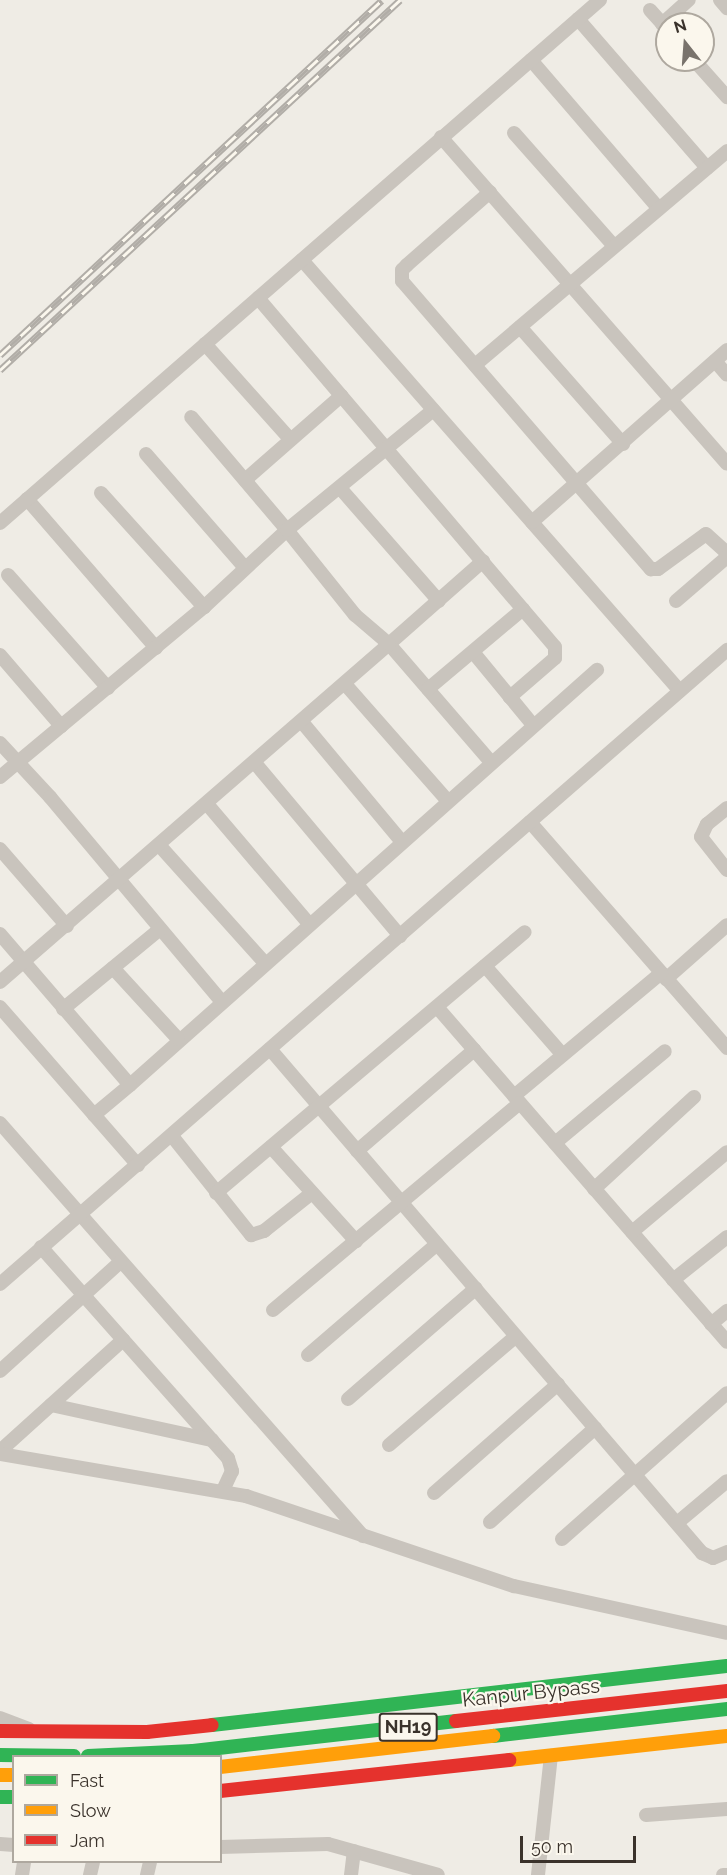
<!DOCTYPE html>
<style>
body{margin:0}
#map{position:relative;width:727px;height:1875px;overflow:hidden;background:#efece5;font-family:Raleway,sans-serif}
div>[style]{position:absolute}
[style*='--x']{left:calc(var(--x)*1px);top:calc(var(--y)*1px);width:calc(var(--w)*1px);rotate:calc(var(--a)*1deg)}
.street>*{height:14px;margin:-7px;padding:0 7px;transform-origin:7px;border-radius:7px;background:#c9c4bd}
.fast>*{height:14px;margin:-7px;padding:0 7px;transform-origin:7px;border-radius:7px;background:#30b455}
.slow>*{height:14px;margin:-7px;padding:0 7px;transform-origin:7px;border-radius:7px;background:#ff9f0a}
.jam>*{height:14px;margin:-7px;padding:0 7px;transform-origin:7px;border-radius:7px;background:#e5322d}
.rail>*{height:7px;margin-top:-3.5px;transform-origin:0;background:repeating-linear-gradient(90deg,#fbf7ed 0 14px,#b1ada7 0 28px);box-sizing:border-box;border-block:2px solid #b1ada7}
span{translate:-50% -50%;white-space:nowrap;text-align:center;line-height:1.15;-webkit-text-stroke:4.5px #fbf7ed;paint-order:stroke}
.shield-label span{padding:2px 4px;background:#fbf7ed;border:2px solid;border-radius:4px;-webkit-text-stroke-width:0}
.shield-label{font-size:18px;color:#3a322b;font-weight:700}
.street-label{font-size:20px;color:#3a322b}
.legend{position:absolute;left:12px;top:1755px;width:210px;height:108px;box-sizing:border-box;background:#fbf7ed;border:2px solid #aea89f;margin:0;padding:8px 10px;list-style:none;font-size:18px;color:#3a322b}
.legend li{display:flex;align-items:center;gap:12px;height:30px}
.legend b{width:30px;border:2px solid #aea89f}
.north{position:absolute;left:655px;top:12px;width:60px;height:60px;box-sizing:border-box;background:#fbf7ed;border:2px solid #aea89f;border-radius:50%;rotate:343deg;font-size:16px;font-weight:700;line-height:24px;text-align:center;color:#3a322b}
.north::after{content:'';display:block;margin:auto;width:21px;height:27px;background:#79736c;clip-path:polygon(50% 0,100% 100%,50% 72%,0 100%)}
.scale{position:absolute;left:520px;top:1836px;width:116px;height:27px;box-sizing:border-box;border:3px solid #3a322b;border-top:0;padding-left:8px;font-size:18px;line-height:21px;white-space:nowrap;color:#3a322b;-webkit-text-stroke:4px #fbf7ed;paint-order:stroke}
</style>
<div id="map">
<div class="street">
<i style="--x:720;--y:0;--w:11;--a:49"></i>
<i style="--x:650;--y:10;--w:25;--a:48"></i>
<i style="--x:578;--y:19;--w:197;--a:49.1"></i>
<i style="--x:662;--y:24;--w:36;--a:-42"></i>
<i style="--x:531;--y:60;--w:196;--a:49.3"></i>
<i style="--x:694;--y:60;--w:50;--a:48.3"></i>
<i style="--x:514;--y:133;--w:151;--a:48.5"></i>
<i style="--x:441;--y:137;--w:434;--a:48.8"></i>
<i style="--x:490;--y:192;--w:111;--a:138.7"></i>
<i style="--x:407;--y:265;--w:7;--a:135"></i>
<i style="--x:402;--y:270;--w:11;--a:90"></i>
<i style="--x:402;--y:281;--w:381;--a:49.2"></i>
<i style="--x:651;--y:569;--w:7;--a:0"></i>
<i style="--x:658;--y:569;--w:59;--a:-36.1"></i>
<i style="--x:706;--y:534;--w:28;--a:42"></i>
<i style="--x:302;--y:260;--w:573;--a:48.75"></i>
<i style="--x:258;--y:298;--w:458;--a:49.6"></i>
<i style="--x:555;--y:647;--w:11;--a:90"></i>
<i style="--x:555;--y:658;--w:60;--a:139.1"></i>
<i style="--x:520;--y:327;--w:156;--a:48.6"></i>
<i style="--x:205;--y:344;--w:127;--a:48.2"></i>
<i style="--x:715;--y:361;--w:18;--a:49"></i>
<i style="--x:475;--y:365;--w:331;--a:-40.3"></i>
<i style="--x:146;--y:454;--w:151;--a:49"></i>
<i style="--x:245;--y:480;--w:128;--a:-41.2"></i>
<i style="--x:340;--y:488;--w:150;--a:48.8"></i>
<i style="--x:101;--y:493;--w:154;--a:47.9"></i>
<i style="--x:27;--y:499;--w:197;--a:49.1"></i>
<i style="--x:532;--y:522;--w:260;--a:-41.4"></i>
<i style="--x:0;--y:523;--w:796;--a:-41.08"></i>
<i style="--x:483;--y:561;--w:125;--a:138.6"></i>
<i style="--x:389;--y:644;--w:156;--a:49.2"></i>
<i style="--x:8;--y:575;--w:151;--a:48.5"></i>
<i style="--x:676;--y:601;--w:67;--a:-40.8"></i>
<i style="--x:473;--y:652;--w:94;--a:50.6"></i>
<i style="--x:0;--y:655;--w:94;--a:49.3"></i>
<i style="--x:345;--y:684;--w:154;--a:48.7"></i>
<i style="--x:428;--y:689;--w:124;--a:-40.1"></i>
<i style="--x:302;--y:722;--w:156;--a:50.2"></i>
<i style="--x:0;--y:743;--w:74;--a:47.2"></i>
<i style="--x:50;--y:797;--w:266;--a:50"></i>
<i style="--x:255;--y:763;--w:226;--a:50"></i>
<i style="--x:0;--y:777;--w:266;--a:-39.8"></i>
<i style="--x:204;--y:607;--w:113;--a:-42.9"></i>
<i style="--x:287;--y:530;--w:148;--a:-130.3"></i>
<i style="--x:207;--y:804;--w:157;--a:49.6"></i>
<i style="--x:727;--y:808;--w:26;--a:141"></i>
<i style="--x:707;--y:824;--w:14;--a:115"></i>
<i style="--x:701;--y:837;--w:42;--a:51.8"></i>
<i style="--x:530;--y:822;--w:300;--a:48.9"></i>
<i style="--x:159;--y:845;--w:159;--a:48.1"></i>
<i style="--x:0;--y:849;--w:102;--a:49"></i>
<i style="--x:0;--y:934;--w:199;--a:49.3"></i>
<i style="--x:130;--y:1085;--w:625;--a:-41.63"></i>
<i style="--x:485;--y:966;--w:118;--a:48.8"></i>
<i style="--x:113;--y:968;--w:96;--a:47.5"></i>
<i style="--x:666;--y:979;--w:81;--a:-41.5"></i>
<i style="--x:0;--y:982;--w:515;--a:-40.99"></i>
<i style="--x:389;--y:644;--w:45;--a:-139.5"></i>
<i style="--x:355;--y:615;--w:109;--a:-128.7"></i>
<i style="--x:287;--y:530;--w:189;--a:-39.4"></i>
<i style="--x:0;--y:1007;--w:210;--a:48.9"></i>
<i style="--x:437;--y:1007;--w:443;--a:49.1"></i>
<i style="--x:63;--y:1009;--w:126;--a:-39.5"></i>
<i style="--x:270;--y:1049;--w:664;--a:49.4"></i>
<i style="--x:702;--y:1553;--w:12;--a:24"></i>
<i style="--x:713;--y:1558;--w:15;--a:-23"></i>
<i style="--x:514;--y:1096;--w:192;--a:-39.9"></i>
<i style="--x:94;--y:1115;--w:47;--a:-39.8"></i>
<i style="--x:0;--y:1123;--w:550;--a:48.69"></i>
<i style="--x:172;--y:1136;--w:127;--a:51.4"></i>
<i style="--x:251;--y:1235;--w:14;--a:-17"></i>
<i style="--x:264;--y:1231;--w:61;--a:-38.4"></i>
<i style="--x:555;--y:1143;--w:143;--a:-39.9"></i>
<i style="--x:271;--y:1147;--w:127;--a:47.9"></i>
<i style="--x:357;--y:1151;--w:155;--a:-40.8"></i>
<i style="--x:594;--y:1189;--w:136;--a:-42.6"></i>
<i style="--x:216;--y:1193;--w:404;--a:-40.2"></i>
<i style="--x:632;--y:1232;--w:124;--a:-40.1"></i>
<i style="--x:41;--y:1247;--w:282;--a:48.5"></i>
<i style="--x:228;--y:1458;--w:14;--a:73"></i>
<i style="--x:232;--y:1471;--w:21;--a:115"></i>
<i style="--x:673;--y:1280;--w:69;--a:-38.5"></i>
<i style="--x:0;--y:1284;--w:965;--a:-41.09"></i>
<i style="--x:273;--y:1310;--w:322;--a:-40"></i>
<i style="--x:711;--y:1324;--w:21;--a:-39"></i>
<i style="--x:308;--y:1355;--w:170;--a:-40.7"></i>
<i style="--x:0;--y:1371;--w:162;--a:-42.2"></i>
<i style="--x:348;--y:1399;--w:169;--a:-40.9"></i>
<i style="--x:51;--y:1405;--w:165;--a:12.3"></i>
<i style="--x:389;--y:1445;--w:167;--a:-40.6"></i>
<i style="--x:0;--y:1451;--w:166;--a:-42.1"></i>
<i style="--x:0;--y:1454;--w:250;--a:9.7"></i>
<i style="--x:246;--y:1496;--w:283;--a:18.6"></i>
<i style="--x:514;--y:1586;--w:218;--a:12.4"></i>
<i style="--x:434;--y:1493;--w:165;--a:-41.3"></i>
<i style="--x:490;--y:1522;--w:141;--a:-41.8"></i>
<i style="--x:677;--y:1523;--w:65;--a:-40"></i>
<i style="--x:562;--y:1539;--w:220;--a:-41.5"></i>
<i style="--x:0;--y:1718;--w:31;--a:21"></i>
<i style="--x:646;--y:1815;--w:81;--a:-4.2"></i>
<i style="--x:0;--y:1844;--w:14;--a:4"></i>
<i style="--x:220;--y:1847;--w:108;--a:-1.6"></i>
<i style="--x:328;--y:1844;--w:114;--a:15.7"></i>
<i style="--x:22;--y:1875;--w:13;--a:-81"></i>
<i style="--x:90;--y:1875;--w:13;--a:-77"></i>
<i style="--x:147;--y:1875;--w:13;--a:-77"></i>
<i style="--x:351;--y:1875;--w:24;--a:-83"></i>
<i style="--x:538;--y:1875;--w:120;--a:-83.8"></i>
<i style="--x:723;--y:1875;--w:4;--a:0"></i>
</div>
<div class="fast">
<i style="--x:212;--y:1725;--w:518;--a:-6.54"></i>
<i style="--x:493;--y:1736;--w:236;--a:-6.6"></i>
<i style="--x:0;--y:1755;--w:74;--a:0.8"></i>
<i style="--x:88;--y:1756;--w:105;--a:-2.7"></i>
<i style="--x:193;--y:1751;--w:265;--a:-6.5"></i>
<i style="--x:0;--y:1797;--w:14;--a:0"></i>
</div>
<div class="slow">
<i style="--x:509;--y:1760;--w:219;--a:-6.3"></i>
<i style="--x:220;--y:1767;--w:275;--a:-6.5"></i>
<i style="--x:0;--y:1775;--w:14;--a:0"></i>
</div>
<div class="jam">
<i style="--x:456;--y:1721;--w:273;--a:-6.3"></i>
<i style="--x:0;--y:1731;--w:147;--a:0.4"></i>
<i style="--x:147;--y:1732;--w:65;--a:-6.1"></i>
<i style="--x:220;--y:1791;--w:291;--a:-6.1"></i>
</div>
<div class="rail">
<i style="--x:0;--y:355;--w:521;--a:-42.9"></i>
<i style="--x:0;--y:370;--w:545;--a:-42.77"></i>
</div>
<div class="shield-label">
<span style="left:408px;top:1727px">NH19</span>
</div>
<div class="street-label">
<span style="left:531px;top:1693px;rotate:-6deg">Kanpur Bypass</span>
</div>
<ul class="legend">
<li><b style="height:8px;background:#30b455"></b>Fast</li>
<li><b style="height:8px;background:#ff9f0a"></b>Slow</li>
<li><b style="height:8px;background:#e5322d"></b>Jam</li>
</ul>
<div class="north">N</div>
<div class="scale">50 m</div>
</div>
